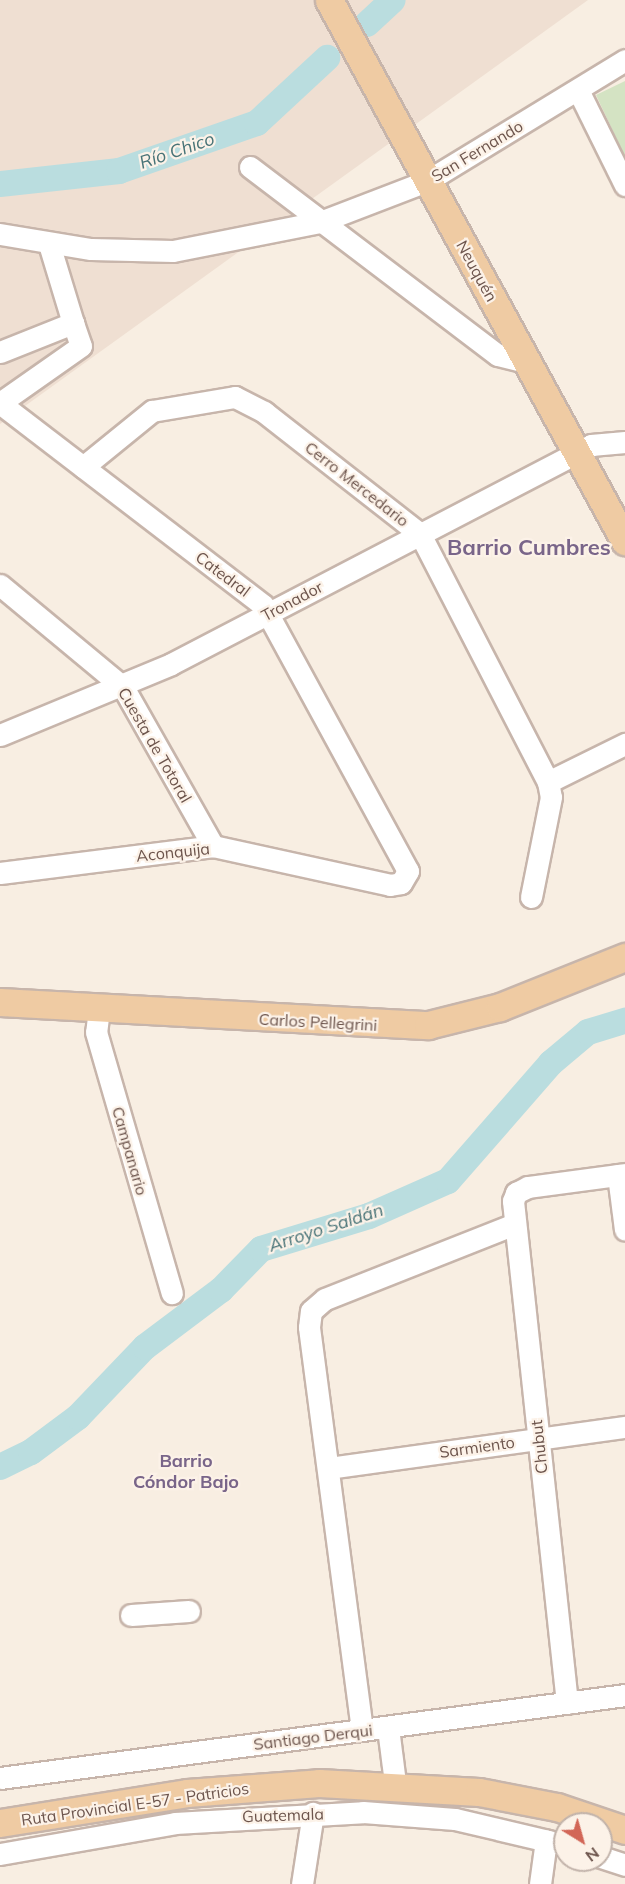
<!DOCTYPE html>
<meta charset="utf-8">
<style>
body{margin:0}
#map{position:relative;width:625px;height:1884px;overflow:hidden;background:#f8eee2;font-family:Mulish,sans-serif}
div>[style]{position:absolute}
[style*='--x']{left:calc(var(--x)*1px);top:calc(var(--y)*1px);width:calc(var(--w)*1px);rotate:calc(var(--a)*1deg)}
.residential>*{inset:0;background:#efdfd2}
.green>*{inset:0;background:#d4e3c3}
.river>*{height:26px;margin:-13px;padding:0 13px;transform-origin:13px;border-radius:13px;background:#badddf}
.roads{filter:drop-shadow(2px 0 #c7b5ab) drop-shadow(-2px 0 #c7b5ab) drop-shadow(0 2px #c7b5ab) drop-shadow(0 -2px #c7b5ab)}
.minor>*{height:21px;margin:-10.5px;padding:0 10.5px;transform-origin:10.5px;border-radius:10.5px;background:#fff}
.major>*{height:27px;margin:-13.5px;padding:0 13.5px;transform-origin:13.5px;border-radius:13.5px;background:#efcba3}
span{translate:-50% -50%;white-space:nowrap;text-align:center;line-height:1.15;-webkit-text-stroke:4.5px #fcf2e8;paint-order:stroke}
.street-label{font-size:16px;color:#6c544c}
.water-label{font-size:18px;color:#477377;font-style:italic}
.neighbourhood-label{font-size:18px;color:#796589;font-weight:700}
.district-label{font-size:22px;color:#796589;font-weight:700}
.north{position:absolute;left:553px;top:1812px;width:60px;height:60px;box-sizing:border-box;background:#fcf2e8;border:2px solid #c2b3aa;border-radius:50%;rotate:143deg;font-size:16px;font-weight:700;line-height:24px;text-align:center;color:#6c544c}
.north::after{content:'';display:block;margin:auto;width:21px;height:27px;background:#d26657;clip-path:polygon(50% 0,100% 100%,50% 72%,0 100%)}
</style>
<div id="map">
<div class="residential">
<i style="clip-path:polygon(0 0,588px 0,0 424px)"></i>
</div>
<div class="green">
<i style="clip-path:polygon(625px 81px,625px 157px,596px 95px)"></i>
</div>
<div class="river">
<i style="--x:367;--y:24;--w:35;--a:-43"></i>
<i style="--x:0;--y:184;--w:120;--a:-6.2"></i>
<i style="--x:119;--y:171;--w:146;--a:-19.2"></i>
<i style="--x:257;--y:123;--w:96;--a:-42.9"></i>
<i style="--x:0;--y:1467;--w:34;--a:-26"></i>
<i style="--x:31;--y:1452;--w:59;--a:-36.7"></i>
<i style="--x:78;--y:1417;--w:97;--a:-46.3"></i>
<i style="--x:145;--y:1347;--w:95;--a:-36.9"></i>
<i style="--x:221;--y:1290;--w:57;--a:-45.7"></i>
<i style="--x:261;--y:1249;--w:113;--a:-17"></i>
<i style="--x:369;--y:1216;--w:86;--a:-23.9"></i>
<i style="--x:448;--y:1181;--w:157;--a:-48.9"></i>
<i style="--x:551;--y:1063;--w:48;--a:-40"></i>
<i style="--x:588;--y:1032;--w:39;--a:-17"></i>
</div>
<div class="roads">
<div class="minor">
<i style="--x:578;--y:90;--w:106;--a:63.7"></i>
<i style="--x:250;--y:167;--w:311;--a:37.2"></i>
<i style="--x:498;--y:355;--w:30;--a:14"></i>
<i style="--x:0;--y:234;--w:92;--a:9.4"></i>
<i style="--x:91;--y:249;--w:82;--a:1.4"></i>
<i style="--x:173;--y:251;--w:150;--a:-11.2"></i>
<i style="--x:320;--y:222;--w:115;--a:-21"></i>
<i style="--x:427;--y:181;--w:232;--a:-31.4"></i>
<i style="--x:49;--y:244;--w:83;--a:73.1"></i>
<i style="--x:0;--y:352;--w:79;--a:-21.7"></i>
<i style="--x:73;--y:323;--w:24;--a:71"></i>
<i style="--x:81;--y:346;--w:99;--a:144.9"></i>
<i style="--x:83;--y:467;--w:89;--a:-39.1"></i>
<i style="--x:152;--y:411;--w:84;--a:-9.6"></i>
<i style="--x:235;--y:397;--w:33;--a:27"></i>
<i style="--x:264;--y:412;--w:198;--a:38"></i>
<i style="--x:420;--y:534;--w:279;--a:62.7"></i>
<i style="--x:548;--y:782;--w:15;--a:79"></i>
<i style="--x:551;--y:797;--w:102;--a:101.3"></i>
<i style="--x:0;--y:585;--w:160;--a:39.7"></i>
<i style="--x:123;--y:687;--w:183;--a:60.5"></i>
<i style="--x:0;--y:735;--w:185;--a:-22.5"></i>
<i style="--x:171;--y:664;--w:474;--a:-27.5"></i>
<i style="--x:591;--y:445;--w:34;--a:-5"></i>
<i style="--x:548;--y:782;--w:86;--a:-26.3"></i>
<i style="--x:0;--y:873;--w:215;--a:-7.2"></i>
<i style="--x:213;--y:846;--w:181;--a:12.4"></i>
<i style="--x:390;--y:885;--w:11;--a:-10"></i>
<i style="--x:401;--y:883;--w:14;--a:-60"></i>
<i style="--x:408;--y:871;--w:303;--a:-118.6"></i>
<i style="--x:263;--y:605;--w:332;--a:-142.5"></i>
<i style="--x:99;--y:1009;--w:23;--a:97"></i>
<i style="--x:96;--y:1032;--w:272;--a:73.8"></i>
<i style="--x:618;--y:1175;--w:55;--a:82.7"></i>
<i style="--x:329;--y:1468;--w:299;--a:-7.9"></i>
<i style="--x:131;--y:1615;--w:58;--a:-3.9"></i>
<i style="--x:567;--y:1703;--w:505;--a:-96.14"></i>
<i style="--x:513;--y:1201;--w:9;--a:-69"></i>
<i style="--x:516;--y:1193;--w:13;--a:-27"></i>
<i style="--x:528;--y:1187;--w:98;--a:-7.6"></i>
<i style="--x:388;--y:1728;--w:55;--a:82.7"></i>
<i style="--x:362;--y:1730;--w:406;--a:-97.5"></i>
<i style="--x:309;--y:1327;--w:16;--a:-83"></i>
<i style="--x:311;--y:1311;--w:18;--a:-41"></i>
<i style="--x:325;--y:1299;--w:203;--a:-21.6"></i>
<i style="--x:0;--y:1778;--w:630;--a:-7.56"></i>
<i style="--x:0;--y:1854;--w:178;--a:-10"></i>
<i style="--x:175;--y:1823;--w:188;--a:-3.3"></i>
<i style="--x:363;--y:1812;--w:92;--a:4.4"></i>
<i style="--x:455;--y:1819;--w:113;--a:13.3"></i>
<i style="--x:601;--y:1857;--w:25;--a:18"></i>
<i style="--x:302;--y:1884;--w:72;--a:-81.2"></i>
<i style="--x:540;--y:1884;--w:44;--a:-82.2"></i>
</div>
<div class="major">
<i style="--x:329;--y:0;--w:617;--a:61.32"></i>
<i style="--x:0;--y:1002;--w:429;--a:3.1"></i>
<i style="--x:428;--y:1025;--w:74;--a:-14"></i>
<i style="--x:500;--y:1007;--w:135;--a:-21.8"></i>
<i style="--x:0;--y:1823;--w:189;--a:-9.1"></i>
<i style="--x:187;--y:1793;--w:132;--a:-4.3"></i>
<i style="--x:319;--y:1783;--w:160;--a:3.2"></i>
<i style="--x:479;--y:1792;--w:79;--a:10.9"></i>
<i style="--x:557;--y:1807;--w:72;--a:18.7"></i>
</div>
</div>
<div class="street-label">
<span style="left:477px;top:151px;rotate:-31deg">San Fernando</span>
<span style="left:477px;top:271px;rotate:61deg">Neuquén</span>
<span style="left:357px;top:484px;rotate:38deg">Cerro Mercedario</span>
<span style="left:223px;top:574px;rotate:37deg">Catedral</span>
<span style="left:292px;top:601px;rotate:-28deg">Tronador</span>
<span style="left:155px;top:745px;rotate:60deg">Cuesta de Totoral</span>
<span style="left:173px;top:852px;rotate:-6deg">Aconquija</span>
<span style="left:318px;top:1022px;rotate:3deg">Carlos Pellegrini</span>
<span style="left:130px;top:1151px;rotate:74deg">Campanario</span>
<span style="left:477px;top:1447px;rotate:-8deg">Sarmiento</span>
<span style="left:539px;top:1447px;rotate:-96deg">Chubut</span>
<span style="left:313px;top:1737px;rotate:-7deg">Santiago Derqui</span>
<span style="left:135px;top:1804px;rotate:-8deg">Ruta Provincial E-57 - Patricios</span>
<span style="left:283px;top:1815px;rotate:-2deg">Guatemala</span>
</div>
<div class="water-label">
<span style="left:177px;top:151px;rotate:-19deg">Río Chico</span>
<span style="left:326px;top:1228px;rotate:-18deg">Arroyo Saldán</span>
</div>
<div class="neighbourhood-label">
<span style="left:186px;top:1472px">Barrio<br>Cóndor Bajo</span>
</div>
<div class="district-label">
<span style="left:529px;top:548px">Barrio Cumbres</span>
</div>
<div class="north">N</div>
</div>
